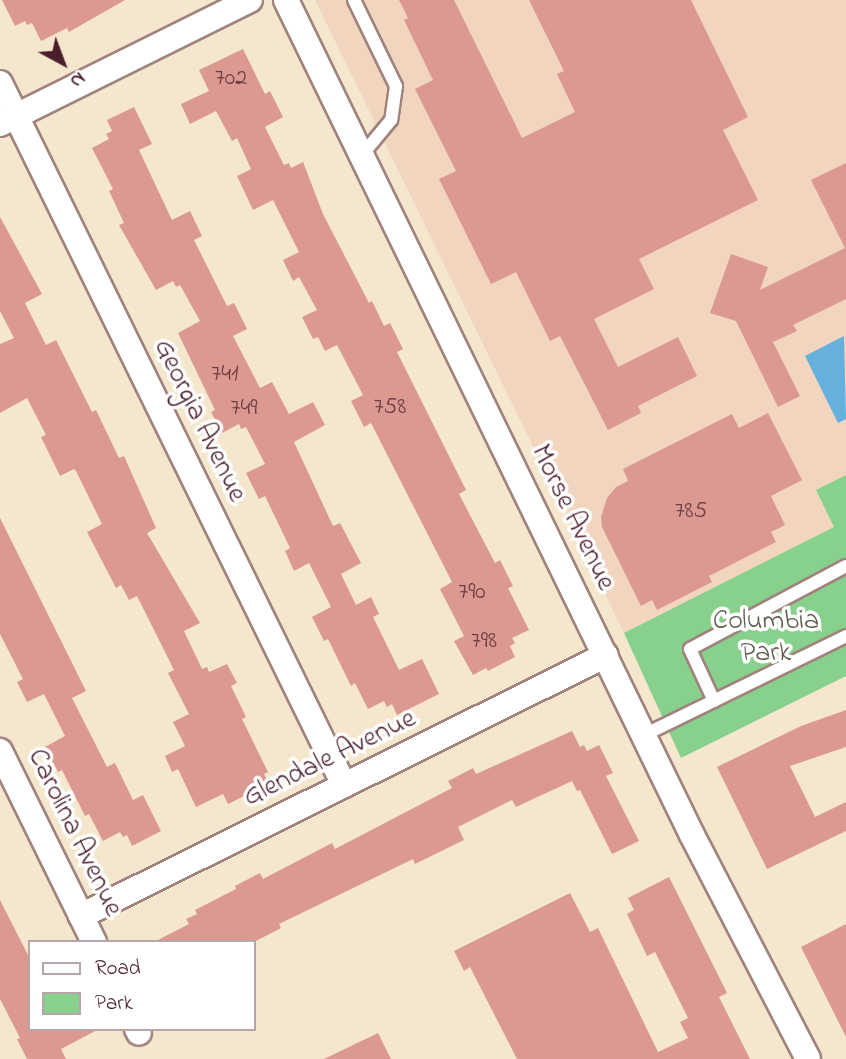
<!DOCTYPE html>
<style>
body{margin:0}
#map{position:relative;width:846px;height:1059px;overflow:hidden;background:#f4e7ce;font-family:"Indie Flower",sans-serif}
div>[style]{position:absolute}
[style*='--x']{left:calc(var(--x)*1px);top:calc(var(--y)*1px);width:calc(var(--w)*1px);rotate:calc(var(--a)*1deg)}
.built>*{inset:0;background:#f2d5be}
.green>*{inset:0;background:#88d18c}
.water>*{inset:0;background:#66b0de}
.building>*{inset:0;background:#dc9992}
.roads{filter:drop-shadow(2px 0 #9f837c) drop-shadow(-2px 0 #9f837c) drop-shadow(0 2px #9f837c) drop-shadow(0 -2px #9f837c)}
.lane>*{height:12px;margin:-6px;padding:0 6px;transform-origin:6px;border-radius:6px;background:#fff}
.street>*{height:24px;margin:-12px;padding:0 12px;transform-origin:12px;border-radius:12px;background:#fff}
span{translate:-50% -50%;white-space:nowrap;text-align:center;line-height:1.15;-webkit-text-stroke:7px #fff;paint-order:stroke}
.number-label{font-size:24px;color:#6e3e45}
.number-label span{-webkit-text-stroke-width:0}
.street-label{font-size:28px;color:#4a1f2b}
.park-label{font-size:28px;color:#605d4d}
.legend{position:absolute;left:28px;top:940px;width:228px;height:91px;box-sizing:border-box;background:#fff;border:2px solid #b7a5aa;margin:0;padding:9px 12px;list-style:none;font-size:21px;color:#4a1f2b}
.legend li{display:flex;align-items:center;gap:14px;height:35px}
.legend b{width:35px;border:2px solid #b7a5aa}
.north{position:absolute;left:28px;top:28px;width:70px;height:70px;-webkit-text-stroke:5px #fff;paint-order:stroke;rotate:139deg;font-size:19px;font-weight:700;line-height:28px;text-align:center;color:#4a1f2b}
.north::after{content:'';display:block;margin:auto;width:24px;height:32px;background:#4a1f2b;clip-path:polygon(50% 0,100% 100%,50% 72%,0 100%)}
</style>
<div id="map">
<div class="built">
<i style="clip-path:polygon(315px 0,846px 0,846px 475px,816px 491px,835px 527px,624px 633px)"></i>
</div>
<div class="green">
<i style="clip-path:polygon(846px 475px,846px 676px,681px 758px,624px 633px,834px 527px,816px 490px)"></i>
</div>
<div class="water">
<i style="clip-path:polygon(844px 336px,846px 419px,838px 423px,805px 356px)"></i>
</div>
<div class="building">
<i style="clip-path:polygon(2px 0,125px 0,69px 32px,67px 28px,41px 41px,32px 23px,27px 25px,25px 21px,15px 26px)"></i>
<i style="clip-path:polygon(399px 0,454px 0,522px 138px,575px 112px,557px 74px,564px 71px,529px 0,691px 0,748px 117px,723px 130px,758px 200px,639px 259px,654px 289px,594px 319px,618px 367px,678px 337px,697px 376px,638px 406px,641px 413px,608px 430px,560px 336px,550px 341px,516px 272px,491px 284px,439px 179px,456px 171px,415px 89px,433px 80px,404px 20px,408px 18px)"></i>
<i style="clip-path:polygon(243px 49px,265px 94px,270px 91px,283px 117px,265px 127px,284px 165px,289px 163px,291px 168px,303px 162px,323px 214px,369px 303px,372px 301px,384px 326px,390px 323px,403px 349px,397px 352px,466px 490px,459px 494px,495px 563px,500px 560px,513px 586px,508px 588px,529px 630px,512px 638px,515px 643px,510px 646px,515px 657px,488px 671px,486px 668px,473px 675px,454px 641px,464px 636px,440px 589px,452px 582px,371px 423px,364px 427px,351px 401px,363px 395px,337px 345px,325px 351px,318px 337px,313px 339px,302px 317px,317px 310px,299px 277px,293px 281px,283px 260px,299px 252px,273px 200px,253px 210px,237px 176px,251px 169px,237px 138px,232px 141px,216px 111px,190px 124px,181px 104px,209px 91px,199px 70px)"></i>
<i style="clip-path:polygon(134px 107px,152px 144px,139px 150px,172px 220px,190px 211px,202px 236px,194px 240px,227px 306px,234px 303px,247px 329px,233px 336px,260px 388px,272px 382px,289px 414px,313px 402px,325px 425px,294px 442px,333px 526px,340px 523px,361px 563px,341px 574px,356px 605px,371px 597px,379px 614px,373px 617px,399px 670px,422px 659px,439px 694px,397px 715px,392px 704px,387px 707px,384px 701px,368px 709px,355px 683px,351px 686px,328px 639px,324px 641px,312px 617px,331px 607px,309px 563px,294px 571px,285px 551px,290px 548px,265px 496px,259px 499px,246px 473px,265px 464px,246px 427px,241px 429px,239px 424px,222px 433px,211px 412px,215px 410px,178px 333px,200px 321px,180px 285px,176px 287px,173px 281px,156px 290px,119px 225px,124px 223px,109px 191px,113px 189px,92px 148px,109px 139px,106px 134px,112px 131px,107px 120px)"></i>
<i style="clip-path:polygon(846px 163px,846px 299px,793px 325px,797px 331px,773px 342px,800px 396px,778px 407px,736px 321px,710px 313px,731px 254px,768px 267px,760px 290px,845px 248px,811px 180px)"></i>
<i style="clip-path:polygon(0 217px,42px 294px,25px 303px,46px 345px,56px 340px,92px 412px,96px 410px,119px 458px,124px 456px,156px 528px,147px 533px,200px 623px,184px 631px,202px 669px,207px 667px,209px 672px,227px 664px,237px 683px,231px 686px,246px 717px,242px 719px,268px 772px,264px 774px,269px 784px,228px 804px,223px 794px,196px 807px,178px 769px,172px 772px,165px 756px,185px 746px,173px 722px,189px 714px,168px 673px,174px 670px,137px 596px,129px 600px,121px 585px,116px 588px,87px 532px,102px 524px,76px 471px,74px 469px,60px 476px,41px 437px,46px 435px,27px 398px,0 413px,0 344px,14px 338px,0 311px)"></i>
<i style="clip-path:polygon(768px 413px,802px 480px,771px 496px,785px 525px,771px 532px,776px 542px,709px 576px,712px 582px,657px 610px,652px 600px,641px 606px,602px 527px,601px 517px,607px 498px,616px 487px,628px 481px,623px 469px,732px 414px,739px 428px)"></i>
<i style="clip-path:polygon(0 518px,86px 691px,72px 698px,107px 767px,115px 763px,133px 800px,143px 795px,161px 831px,132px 846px,127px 835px,123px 837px,120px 832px,103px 841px,89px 814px,85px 816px,62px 770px,58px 772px,45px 747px,65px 736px,44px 694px,27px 702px,17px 682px,23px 679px,0 634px)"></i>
<i style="clip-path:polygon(846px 710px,846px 747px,790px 766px,815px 817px,846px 802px,846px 831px,767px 869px,717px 767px,801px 726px)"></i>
<i style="clip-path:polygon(572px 731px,580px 747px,584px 745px,587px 751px,599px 745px,613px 773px,606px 776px,639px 841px,612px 854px,580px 790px,577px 791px,572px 781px,516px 807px,512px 800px,458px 827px,464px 840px,415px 864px,413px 859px,279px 924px,281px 928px,254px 942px,154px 942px,189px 924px,186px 919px,197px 914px,195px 910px,236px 889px,235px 886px,260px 873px,263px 879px,332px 843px,335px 849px,452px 788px,448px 781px,473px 768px,476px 774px)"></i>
<i style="clip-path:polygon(669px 877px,727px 993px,719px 997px,750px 1059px,517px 1059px,470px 967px,464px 971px,454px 951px,570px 893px,590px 932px,598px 928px,658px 1052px,688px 1038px,680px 1022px,688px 1018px,655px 952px,647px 956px,627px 914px,634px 910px,628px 898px)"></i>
<i style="clip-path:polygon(0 900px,30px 959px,30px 1029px,99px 1029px,61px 1049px,66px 1059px,27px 1059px,17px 1039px,20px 1038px,0 999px)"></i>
<i style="clip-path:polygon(846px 924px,846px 1037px,801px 947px)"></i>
<i style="clip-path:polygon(378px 1033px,391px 1059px,324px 1059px)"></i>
</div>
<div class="roads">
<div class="lane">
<i style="--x:354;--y:0;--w:96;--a:64"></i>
<i style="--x:396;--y:86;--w:34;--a:98"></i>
<i style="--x:391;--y:120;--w:45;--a:129.6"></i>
<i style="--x:714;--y:701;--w:57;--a:-114.8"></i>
<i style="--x:690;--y:649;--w:177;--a:-28"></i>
<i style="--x:644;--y:735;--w:225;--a:-26.1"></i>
</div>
<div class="street">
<i style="--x:286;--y:0;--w:928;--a:64.07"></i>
<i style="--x:692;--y:835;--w:252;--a:62.6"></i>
<i style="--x:0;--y:83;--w:782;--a:63.89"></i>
<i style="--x:0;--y:124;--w:279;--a:-26.4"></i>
<i style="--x:0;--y:751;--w:213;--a:63.8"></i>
<i style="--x:81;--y:916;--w:586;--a:-26.43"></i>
<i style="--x:137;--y:1029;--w:4;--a:63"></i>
</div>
</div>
<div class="number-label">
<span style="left:231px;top:79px">702</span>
<span style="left:225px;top:375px">741</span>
<span style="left:390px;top:408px">758</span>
<span style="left:244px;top:409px">749</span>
<span style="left:691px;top:512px">785</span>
<span style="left:472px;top:593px">790</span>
<span style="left:484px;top:642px">798</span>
</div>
<div class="street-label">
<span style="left:199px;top:421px;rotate:64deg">Georgia Avenue</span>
<span style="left:572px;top:518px;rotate:64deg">Morse Avenue</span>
<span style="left:330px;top:759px;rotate:-26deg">Glendale Avenue</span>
<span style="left:74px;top:833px;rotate:64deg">Carolina Avenue</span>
</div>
<div class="park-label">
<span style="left:766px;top:638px">Columbia<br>Park</span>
</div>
<ul class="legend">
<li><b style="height:9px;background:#fff"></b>Road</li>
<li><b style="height:19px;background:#88d18c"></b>Park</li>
</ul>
<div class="north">N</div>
</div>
